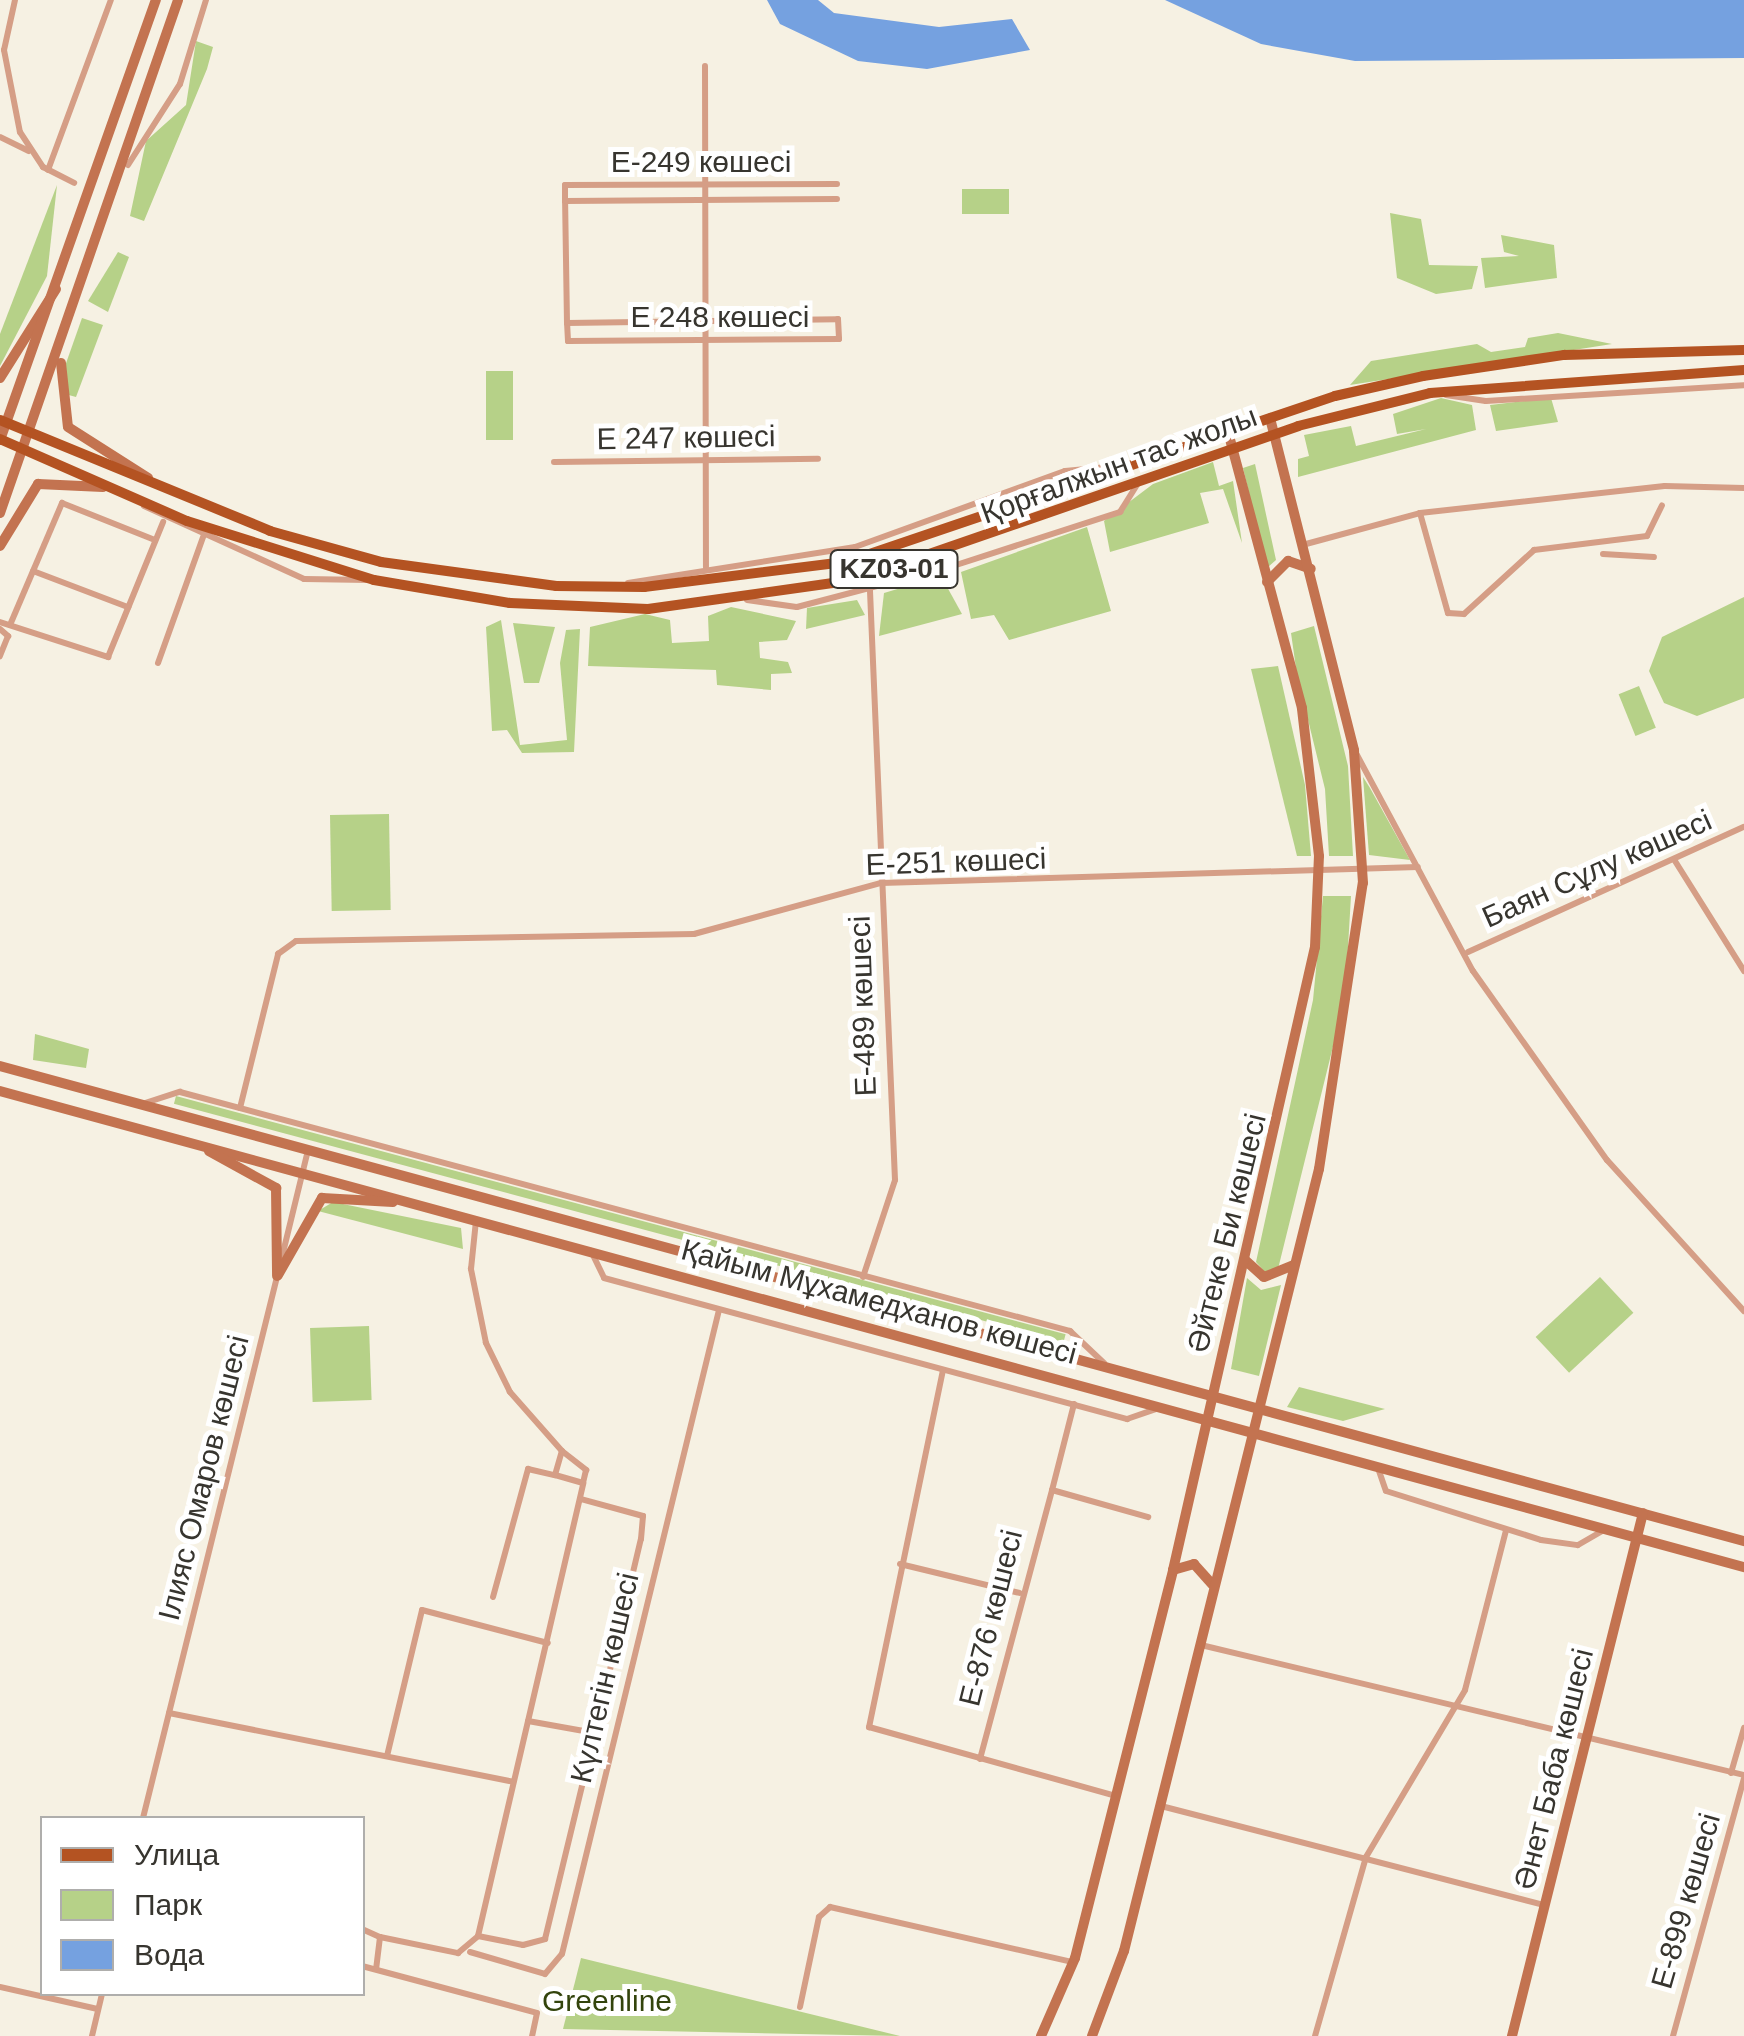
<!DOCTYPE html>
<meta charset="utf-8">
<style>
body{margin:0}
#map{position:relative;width:1744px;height:2036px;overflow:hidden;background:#f6f1e3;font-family:Arial,sans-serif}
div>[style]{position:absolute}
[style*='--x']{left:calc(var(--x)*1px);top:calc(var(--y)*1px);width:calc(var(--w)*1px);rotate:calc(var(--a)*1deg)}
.green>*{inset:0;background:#b6d188;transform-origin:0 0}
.water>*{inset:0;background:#75a1e0}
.street>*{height:6px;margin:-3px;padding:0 3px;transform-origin:3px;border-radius:3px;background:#d59e86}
.secondary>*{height:10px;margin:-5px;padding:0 5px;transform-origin:5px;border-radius:5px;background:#c37350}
.primary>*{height:10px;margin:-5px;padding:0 5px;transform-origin:5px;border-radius:5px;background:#b45322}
span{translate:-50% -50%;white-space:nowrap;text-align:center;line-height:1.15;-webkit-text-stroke:10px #fff;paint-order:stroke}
.shield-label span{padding:2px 8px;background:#fff;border:2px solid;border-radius:8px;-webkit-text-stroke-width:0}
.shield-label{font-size:28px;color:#37352f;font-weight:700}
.street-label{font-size:30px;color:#37352f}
.park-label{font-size:30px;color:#33440c}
.legend{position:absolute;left:40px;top:1816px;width:325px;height:180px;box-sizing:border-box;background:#fff;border:2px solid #afaeac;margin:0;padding:12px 18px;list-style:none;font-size:30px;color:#37352f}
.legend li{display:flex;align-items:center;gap:20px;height:50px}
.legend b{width:50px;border:2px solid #afaeac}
</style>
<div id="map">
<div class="green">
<i style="clip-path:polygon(196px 41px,213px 47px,207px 69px,144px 221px,130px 216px,146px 141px,186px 105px)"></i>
<i style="clip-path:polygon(57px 185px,47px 276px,0 366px,0 334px)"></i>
<i style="left:962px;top:189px;width:47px;height:25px"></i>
<i style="clip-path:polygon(1390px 213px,1421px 219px,1429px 265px,1478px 266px,1472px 289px,1436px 294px,1397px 278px)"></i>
<i style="clip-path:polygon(1501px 235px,1554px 245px,1557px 278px,1485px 288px,1481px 258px,1519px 256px,1504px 252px)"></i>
<i style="clip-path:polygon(118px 252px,129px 257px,108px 312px,88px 301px)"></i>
<i style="clip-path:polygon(82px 318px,103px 325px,76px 397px,65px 394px,64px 369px)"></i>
<i style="clip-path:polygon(1558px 333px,1612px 344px,1350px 385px,1371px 361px,1477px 344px,1491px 352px,1525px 347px,1528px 338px)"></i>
<i style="left:486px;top:371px;width:27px;height:69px"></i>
<i style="clip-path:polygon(1441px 398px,1472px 405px,1476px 430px,1298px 477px,1298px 459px,1309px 456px,1304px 435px,1351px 426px,1356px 446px,1426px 429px,1397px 434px,1393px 414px)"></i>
<i style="clip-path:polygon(1551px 398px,1558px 422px,1496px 431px,1490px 405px)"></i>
<i style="clip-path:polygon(1213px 462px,1219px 486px,1233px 481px,1242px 543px,1223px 489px,1200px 493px,1209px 523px,1110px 552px,1104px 521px,1153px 484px)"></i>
<i style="clip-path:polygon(1255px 464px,1276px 560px,1267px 568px,1243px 468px)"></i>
<i style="clip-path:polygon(1087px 527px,1111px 611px,1009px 640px,994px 615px,971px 619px,961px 572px)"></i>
<i style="clip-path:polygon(941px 576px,962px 614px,879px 636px,884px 593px)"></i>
<i style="clip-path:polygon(1744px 597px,1744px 698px,1697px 716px,1664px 703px,1649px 671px,1662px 637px)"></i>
<i style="clip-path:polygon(857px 600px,865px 615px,806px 629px,807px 608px)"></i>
<i style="clip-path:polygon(731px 607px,796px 621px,787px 640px,759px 642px,760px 658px,788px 662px,792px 673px,771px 674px,771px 690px,717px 685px,716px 670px,588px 666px,590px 627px,645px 614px,670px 620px,672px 643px,709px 641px,708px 616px)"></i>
<i style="clip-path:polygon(501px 620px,520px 745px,567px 740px,560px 663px,566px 630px,580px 629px,574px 752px,522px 753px,507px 730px,492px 731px,486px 627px)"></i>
<i style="clip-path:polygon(513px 623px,555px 627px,539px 683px,524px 683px)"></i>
<i style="clip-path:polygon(1314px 626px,1348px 766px,1353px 856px,1329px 856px,1325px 789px,1297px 675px,1291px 633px)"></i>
<i style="clip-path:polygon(1278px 666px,1305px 785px,1311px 856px,1297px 856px,1251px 669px)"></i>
<i style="left:1639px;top:686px;width:45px;height:22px;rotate:68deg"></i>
<i style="clip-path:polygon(1363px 777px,1370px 788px,1410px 860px,1369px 855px)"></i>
<i style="left:389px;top:814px;width:96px;height:59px;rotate:89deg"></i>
<i style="clip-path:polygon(1323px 896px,1351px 896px,1345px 998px,1278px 1269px,1265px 1272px,1256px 1262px,1313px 1000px)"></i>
<i style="clip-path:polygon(35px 1034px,89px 1049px,86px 1068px,33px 1060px)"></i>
<i style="left:176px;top:1096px;width:921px;height:8px;rotate:15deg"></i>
<i style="clip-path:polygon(333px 1202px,461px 1228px,463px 1249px,318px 1211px)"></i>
<i style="left:1600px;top:1277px;width:49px;height:88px;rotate:47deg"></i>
<i style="clip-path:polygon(1247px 1278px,1261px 1290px,1281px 1285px,1259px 1376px,1231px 1369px)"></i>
<i style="left:369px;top:1326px;width:74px;height:59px;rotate:88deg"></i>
<i style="clip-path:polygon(1299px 1387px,1385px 1409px,1343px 1421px,1287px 1407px)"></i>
<i style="clip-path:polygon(581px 1958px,900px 2036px,563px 2029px)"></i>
</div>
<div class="water">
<i style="clip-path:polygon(767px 0,818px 0,834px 13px,939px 27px,1012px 19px,1030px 50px,927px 69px,858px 61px,780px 24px)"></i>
<i style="clip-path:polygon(1165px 0,1744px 0,1744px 58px,1355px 61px,1261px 44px)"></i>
</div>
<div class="street">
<i style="--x:15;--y:0;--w:51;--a:102.4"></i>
<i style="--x:4;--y:50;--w:84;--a:79"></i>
<i style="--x:20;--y:132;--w:42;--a:56.7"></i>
<i style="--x:43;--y:167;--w:35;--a:27"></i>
<i style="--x:705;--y:66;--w:501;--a:89.89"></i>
<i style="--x:0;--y:137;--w:32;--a:26"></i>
<i style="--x:128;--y:165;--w:96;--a:-57.3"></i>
<i style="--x:180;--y:84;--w:88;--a:-72.8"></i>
<i style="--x:48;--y:170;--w:181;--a:-69.7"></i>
<i style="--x:565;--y:201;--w:272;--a:-0.4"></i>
<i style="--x:567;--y:323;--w:271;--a:-0.8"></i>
<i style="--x:838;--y:319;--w:20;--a:87"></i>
<i style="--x:839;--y:339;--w:271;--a:179.6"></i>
<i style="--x:568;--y:341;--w:18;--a:-93"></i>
<i style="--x:567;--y:323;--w:122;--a:-90.9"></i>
<i style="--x:565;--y:201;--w:16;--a:-90"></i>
<i style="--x:565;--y:185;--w:272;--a:-0.2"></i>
<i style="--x:1446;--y:395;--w:40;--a:8.5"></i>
<i style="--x:1486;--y:401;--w:258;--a:-3.5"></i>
<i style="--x:554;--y:462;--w:264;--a:-0.7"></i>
<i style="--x:144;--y:506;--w:176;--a:24.5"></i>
<i style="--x:304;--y:579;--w:65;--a:0.9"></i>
<i style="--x:1420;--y:513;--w:104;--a:74.4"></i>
<i style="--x:1448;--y:613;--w:16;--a:4"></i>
<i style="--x:1464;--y:614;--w:95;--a:-42.4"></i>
<i style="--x:1534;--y:550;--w:114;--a:-7.1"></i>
<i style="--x:1647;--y:536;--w:34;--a:-64"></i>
<i style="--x:1306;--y:544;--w:118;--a:-15.2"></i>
<i style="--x:1420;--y:513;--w:246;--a:-6.3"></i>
<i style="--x:1665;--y:486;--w:79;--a:1.5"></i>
<i style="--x:1603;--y:554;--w:51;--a:3.4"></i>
<i style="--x:33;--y:571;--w:102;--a:20.8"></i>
<i style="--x:628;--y:583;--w:230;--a:-9"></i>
<i style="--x:855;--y:547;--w:223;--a:-19.9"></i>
<i style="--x:1065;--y:471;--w:53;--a:-5.4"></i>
<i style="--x:747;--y:600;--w:50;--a:8"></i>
<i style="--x:797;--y:607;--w:161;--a:-14.7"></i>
<i style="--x:953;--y:566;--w:176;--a:-17.9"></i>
<i style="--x:1120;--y:512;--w:36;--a:-58"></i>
<i style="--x:0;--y:622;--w:114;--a:18"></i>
<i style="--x:108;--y:657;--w:146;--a:-67.8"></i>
<i style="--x:10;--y:625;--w:133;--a:-66.9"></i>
<i style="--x:62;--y:503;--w:100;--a:21.7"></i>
<i style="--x:0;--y:629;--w:11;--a:41"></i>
<i style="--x:8;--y:636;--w:22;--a:112"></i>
<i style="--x:158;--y:663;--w:134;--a:-70.3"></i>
<i style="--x:1357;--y:755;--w:245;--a:61.8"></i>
<i style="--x:1473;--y:971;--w:232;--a:54.7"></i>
<i style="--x:1607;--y:1160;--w:204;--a:47.8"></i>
<i style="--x:1675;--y:861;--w:130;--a:57.9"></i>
<i style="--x:1468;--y:952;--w:303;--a:-24.4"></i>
<i style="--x:142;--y:1104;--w:40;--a:-18"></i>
<i style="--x:180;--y:1092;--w:922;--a:15.03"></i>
<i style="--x:1070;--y:1331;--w:47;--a:43.3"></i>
<i style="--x:240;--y:1108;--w:159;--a:-76.1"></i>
<i style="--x:278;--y:954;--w:22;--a:-36"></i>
<i style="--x:296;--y:941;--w:398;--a:-1"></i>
<i style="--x:694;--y:934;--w:194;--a:-15.3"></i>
<i style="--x:881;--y:883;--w:537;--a:-1.71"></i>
<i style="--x:591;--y:1251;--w:30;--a:64"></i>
<i style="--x:604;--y:1278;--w:542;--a:15.09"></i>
<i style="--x:1127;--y:1419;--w:31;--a:-19"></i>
<i style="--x:280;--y:1265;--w:118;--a:-76.3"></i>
<i style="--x:863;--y:1277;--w:102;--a:-71.7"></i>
<i style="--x:895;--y:1180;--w:591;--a:-92.43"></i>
<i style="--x:943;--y:1370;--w:365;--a:101.7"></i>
<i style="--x:869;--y:1727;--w:256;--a:15.6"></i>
<i style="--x:1074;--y:1404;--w:89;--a:104.3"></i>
<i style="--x:1052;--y:1490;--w:100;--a:15.7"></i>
<i style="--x:562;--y:1451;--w:31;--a:38"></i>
<i style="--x:586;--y:1470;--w:13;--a:103"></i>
<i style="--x:1378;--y:1468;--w:24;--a:71"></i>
<i style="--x:1386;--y:1491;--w:163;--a:17.5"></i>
<i style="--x:1541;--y:1540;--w:37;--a:8"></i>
<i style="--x:1578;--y:1545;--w:32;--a:-30"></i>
<i style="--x:900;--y:1564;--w:123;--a:13.6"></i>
<i style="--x:493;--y:1597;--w:133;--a:-74.7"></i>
<i style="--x:528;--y:1469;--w:28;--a:13"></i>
<i style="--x:1201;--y:1645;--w:558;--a:13.46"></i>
<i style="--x:169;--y:1713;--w:351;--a:11.3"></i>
<i style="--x:528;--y:1721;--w:68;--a:10.2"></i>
<i style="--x:595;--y:1733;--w:199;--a:-76.7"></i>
<i style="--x:641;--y:1539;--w:23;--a:-85"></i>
<i style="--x:643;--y:1516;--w:64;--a:-164.7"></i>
<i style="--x:387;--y:1756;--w:150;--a:-76.5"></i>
<i style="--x:422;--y:1610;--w:130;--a:14.7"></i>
<i style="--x:980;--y:1759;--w:278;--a:-75"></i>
<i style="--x:1731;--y:1773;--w:47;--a:-73.9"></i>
<i style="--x:1161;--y:1806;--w:397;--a:14.5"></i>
<i style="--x:143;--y:1818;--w:557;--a:-76.09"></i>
<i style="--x:362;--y:1929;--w:20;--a:24"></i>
<i style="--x:380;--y:1937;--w:32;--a:97"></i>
<i style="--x:478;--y:1936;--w:46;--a:11.3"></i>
<i style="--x:523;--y:1945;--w:23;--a:-15"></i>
<i style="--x:545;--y:1939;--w:212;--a:-76.4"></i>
<i style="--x:380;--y:1937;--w:80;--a:11.6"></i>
<i style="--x:458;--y:1953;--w:26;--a:-40"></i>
<i style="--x:478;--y:1936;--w:465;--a:-76.9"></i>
<i style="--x:583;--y:1483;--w:29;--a:-164"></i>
<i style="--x:555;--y:1475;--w:25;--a:-74"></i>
<i style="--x:562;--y:1451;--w:79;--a:-131.4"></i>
<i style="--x:510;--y:1392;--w:55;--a:-116.1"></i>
<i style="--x:486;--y:1343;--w:76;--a:-101.5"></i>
<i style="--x:471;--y:1269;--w:48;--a:-84.1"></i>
<i style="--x:470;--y:1952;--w:78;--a:16.3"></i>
<i style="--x:545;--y:1974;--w:26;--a:-50"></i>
<i style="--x:562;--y:1954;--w:663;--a:-76.3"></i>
<i style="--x:362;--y:1966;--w:181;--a:15"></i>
<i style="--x:537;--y:2013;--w:24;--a:102"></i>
<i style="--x:0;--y:1987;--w:100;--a:12.7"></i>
<i style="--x:800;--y:2007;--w:92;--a:-78.1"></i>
<i style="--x:819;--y:1917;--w:15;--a:-42"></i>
<i style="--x:830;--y:1907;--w:249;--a:12.8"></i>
<i style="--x:92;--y:2036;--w:43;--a:-76.6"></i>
<i style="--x:1315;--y:2036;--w:186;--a:-74.1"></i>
<i style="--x:1366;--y:1857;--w:194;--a:-59.3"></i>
<i style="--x:1465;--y:1690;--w:165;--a:-75.6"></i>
<i style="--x:1673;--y:2036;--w:267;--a:-74.6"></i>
</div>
<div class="secondary">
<i style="--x:61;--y:363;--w:64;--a:83.8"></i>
<i style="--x:68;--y:427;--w:95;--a:32.5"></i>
<i style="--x:0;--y:378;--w:105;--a:-57.8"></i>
<i style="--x:0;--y:440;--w:467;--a:-70.5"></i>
<i style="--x:0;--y:513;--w:543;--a:-70.86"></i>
<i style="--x:0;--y:546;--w:73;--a:-58.5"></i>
<i style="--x:38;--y:484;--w:65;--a:2.6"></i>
<i style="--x:1267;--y:582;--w:30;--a:-45"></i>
<i style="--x:1288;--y:561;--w:24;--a:19"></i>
<i style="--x:0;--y:1066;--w:1808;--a:15.24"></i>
<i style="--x:0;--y:1091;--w:1808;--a:15.27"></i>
<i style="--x:209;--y:1151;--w:77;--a:28.9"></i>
<i style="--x:276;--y:1188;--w:88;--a:89.3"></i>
<i style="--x:1245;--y:1260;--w:25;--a:42"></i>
<i style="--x:1264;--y:1277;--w:31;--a:-22"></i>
<i style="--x:278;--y:1275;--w:89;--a:-60.3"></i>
<i style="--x:322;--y:1198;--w:71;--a:3.2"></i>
<i style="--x:1173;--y:1570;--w:22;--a:-16"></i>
<i style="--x:1194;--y:1564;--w:27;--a:48"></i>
<i style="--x:1041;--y:2036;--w:85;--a:-66.4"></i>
<i style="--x:1075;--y:1958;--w:400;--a:-75.8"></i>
<i style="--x:1173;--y:1570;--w:639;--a:-77.16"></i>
<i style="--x:1315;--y:947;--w:91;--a:-87.5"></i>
<i style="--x:1319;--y:856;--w:149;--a:-96.6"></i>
<i style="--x:1302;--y:708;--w:286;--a:-105"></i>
<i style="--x:1092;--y:2036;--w:91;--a:-69.4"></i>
<i style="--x:1124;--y:1951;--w:806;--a:-76"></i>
<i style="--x:1319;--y:1169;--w:289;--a:-81.3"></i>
<i style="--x:1363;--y:883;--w:133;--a:-93.9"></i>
<i style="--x:1354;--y:750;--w:342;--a:-104.2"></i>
<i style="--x:1512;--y:2036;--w:539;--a:-75.94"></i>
</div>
<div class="primary">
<i style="--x:0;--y:420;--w:292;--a:22.3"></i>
<i style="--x:270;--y:531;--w:115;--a:15.6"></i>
<i style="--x:381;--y:562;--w:177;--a:7.8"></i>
<i style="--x:556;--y:586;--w:88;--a:0.7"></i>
<i style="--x:644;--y:587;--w:204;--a:-7.1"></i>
<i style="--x:846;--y:562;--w:516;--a:-18.75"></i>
<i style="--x:1335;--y:396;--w:90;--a:-12.8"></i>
<i style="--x:1423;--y:376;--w:143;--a:-8.5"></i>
<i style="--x:1564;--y:355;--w:180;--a:-1.6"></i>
<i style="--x:0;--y:439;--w:204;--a:23.7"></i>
<i style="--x:187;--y:521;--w:196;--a:17.5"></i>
<i style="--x:374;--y:580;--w:138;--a:9.6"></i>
<i style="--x:510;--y:603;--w:138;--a:2.5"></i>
<i style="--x:648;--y:609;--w:208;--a:-8"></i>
<i style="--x:854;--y:580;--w:470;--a:-19.1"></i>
<i style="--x:1298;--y:426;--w:136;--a:-14"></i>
<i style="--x:1430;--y:393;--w:315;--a:-4.2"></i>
</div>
<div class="shield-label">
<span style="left:894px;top:569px">KZ03-01</span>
</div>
<div class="street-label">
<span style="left:701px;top:162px">Е-249 көшесі</span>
<span style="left:720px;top:317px">Е 248 көшесі</span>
<span style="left:686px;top:438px;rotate:-1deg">Е 247 көшесі</span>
<span style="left:1119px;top:465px;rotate:-20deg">Қорғалжын тас жолы</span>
<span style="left:956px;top:862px;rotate:-2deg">Е-251 көшесі</span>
<span style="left:1597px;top:869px;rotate:-24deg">Баян Сұлу көшесі</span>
<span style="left:863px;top:1006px;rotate:-92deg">Е-489 көшесі</span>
<span style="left:1227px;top:1233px;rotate:-76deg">Әйтеке Би көшесі</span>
<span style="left:879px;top:1302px;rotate:15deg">Қайым Мұхамедханов көшесі</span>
<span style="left:204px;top:1478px;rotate:-76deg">Ілияс Омаров көшесі</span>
<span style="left:991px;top:1618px;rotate:-76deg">Е-876 көшесі</span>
<span style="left:605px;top:1678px;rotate:-77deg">Күлтегін көшесі</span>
<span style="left:1554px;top:1769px;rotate:-76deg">Әнет Баба көшесі</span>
<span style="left:1686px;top:1901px;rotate:-74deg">Е-899 көшесі</span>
</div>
<div class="park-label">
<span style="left:607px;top:2001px">Greenline</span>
</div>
<ul class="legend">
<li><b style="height:12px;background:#b45322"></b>Улица</li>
<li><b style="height:28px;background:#b6d188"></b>Парк</li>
<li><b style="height:28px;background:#75a1e0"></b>Вода</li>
</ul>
</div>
